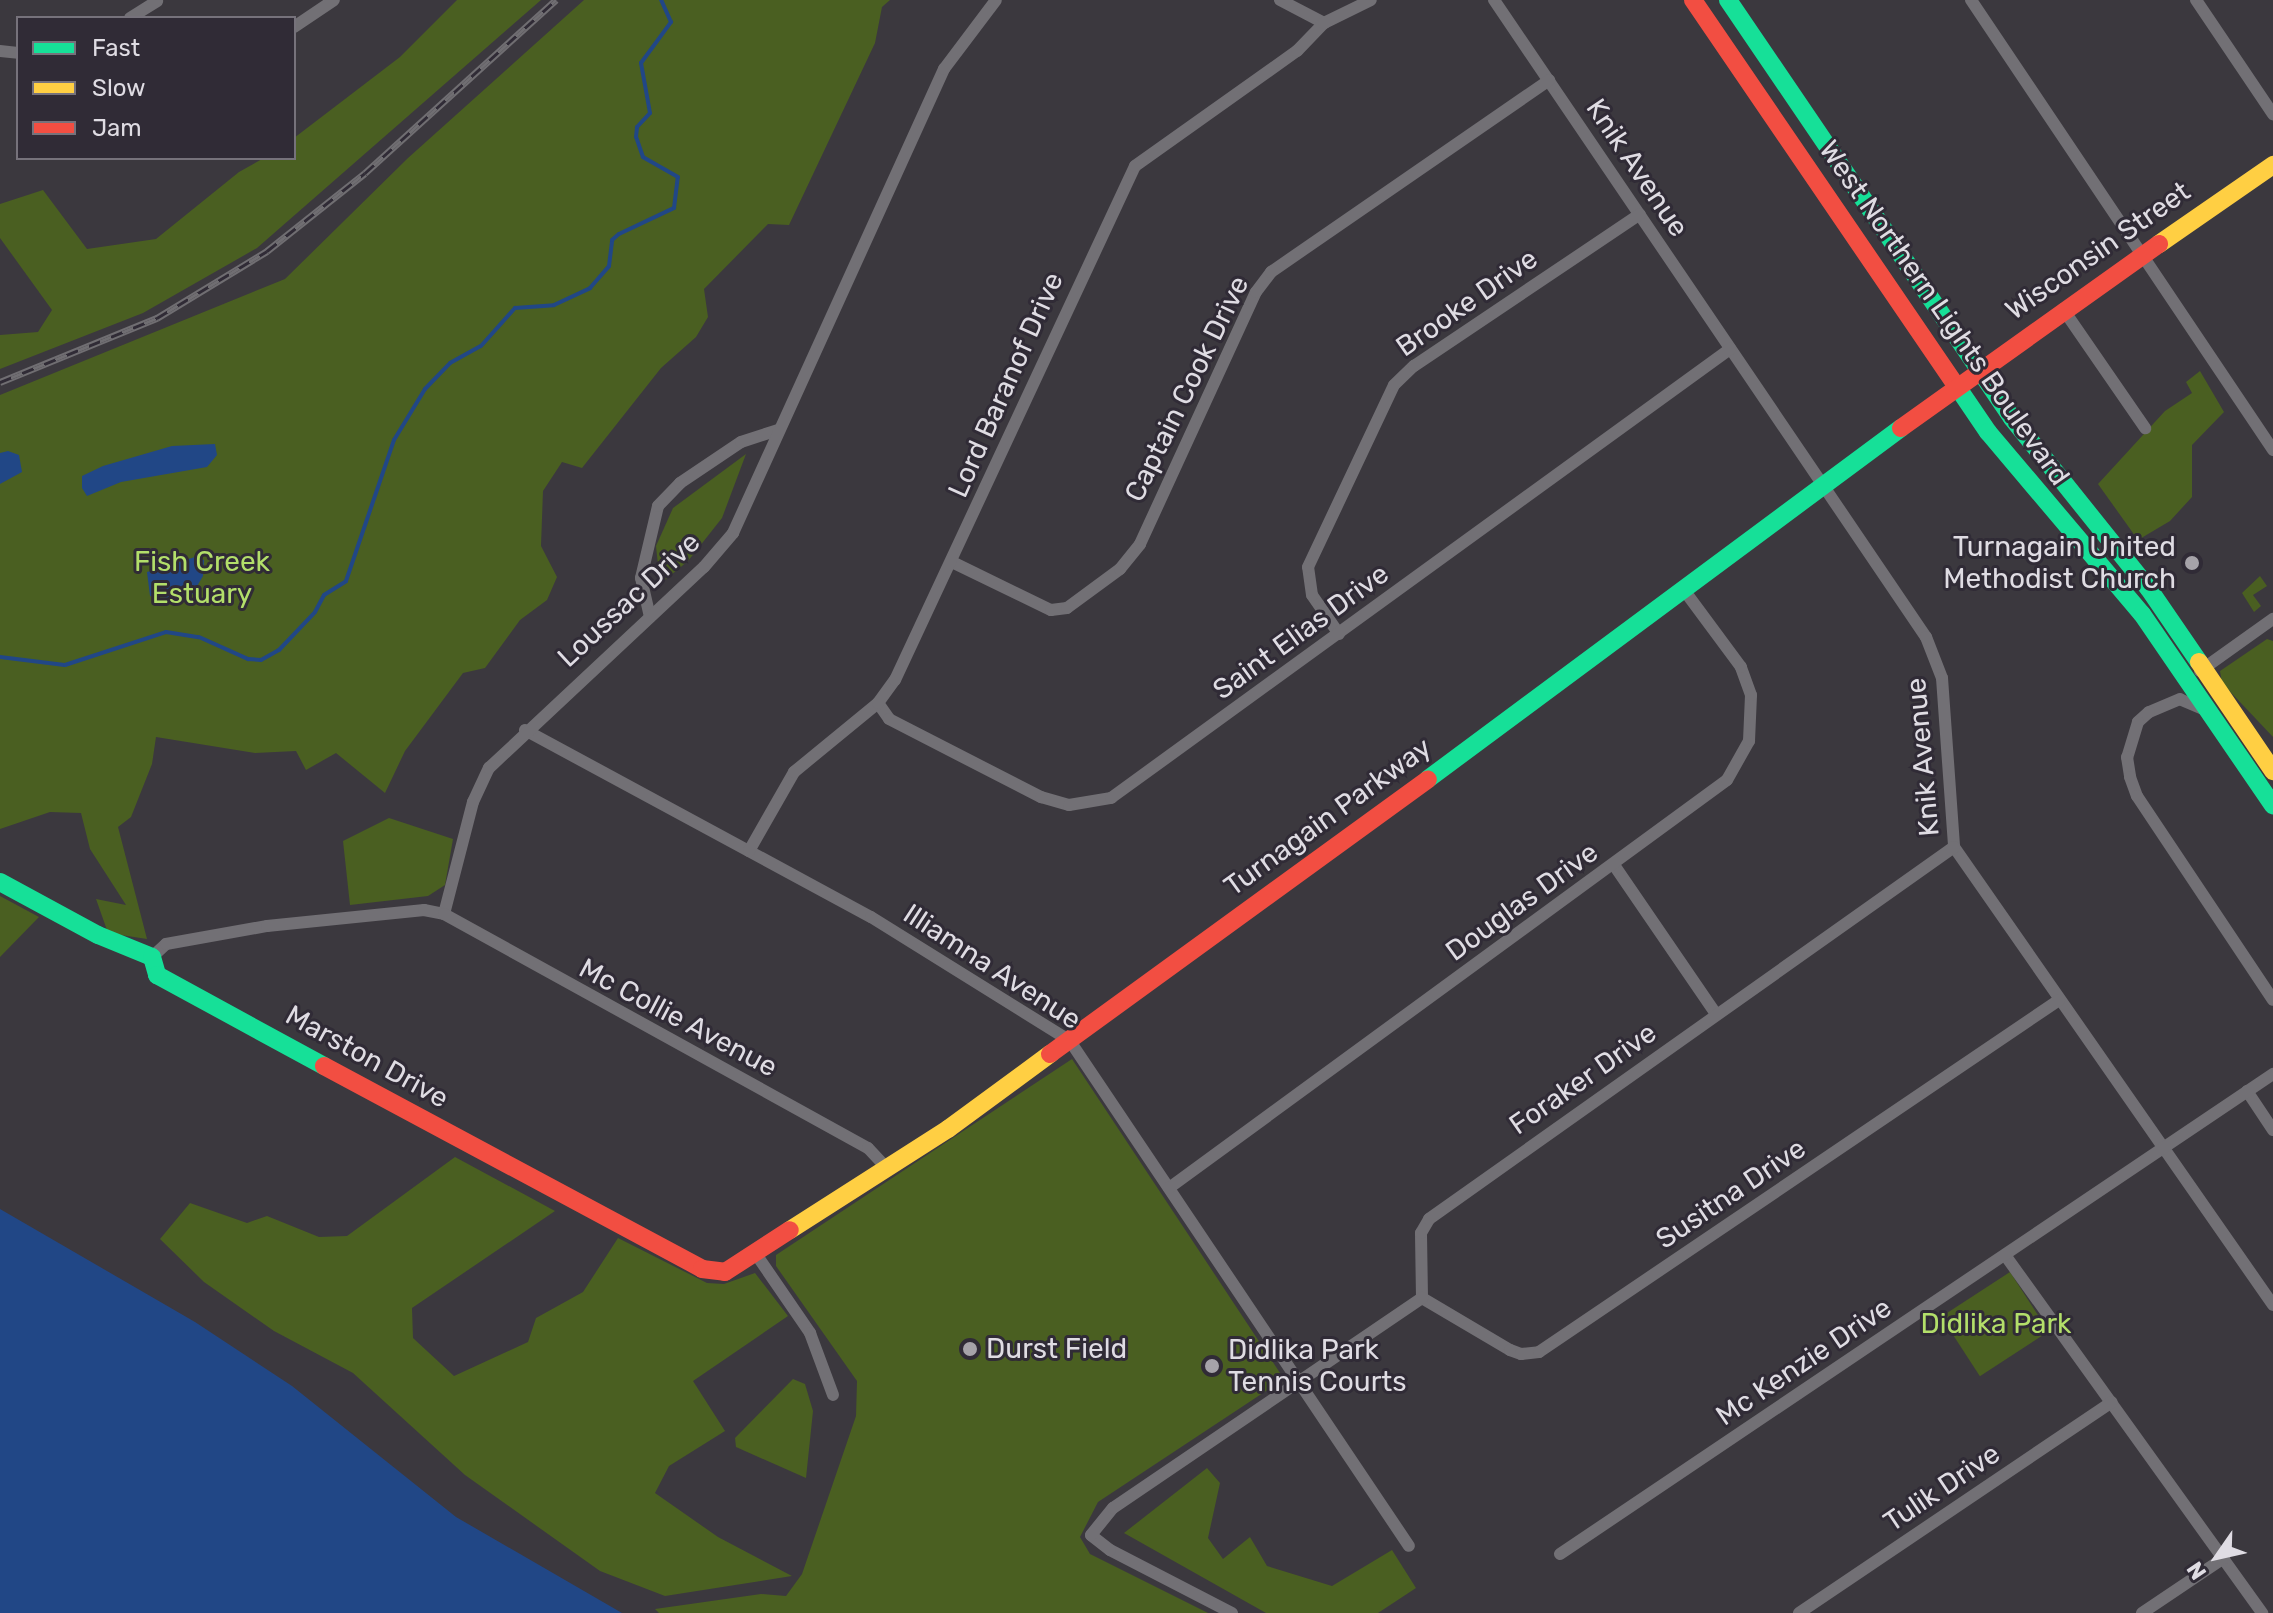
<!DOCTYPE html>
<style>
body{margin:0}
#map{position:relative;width:2273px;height:1613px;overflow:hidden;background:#3b383e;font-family:Rubik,sans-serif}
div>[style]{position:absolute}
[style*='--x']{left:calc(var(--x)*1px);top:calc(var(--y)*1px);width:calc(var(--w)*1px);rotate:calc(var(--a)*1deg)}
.green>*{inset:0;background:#4a5f21;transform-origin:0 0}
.water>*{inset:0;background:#214786}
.stream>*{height:4px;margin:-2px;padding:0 2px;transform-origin:2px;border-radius:2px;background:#214786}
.street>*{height:12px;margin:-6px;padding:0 6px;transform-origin:6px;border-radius:6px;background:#727075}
.fast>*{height:18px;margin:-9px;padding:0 9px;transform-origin:9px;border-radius:9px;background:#16e098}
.slow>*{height:18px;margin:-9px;padding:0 9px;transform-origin:9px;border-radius:9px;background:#ffcf43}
.jam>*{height:18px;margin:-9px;padding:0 9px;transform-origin:9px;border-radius:9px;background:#f24e42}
.rail>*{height:7px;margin-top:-3.5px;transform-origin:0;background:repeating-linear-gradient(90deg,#302b36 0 12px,#706e72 0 24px);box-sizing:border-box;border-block:2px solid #706e72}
.dots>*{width:22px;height:22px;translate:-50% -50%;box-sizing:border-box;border:4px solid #302b36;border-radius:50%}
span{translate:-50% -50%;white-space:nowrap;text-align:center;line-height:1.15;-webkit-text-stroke:6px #302b36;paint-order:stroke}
.street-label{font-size:28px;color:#dfdce3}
.poi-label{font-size:28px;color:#dfdce3}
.right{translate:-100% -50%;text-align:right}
.left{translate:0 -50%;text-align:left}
.park-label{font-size:28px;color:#b3df6a}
.legend{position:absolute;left:16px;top:16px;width:280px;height:144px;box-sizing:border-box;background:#302b36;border:2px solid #76727b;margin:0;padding:10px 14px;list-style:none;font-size:24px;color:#dfdce3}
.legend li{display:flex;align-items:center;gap:16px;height:40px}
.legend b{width:40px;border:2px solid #76727b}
.north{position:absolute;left:2177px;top:1517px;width:80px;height:80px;-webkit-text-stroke:6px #302b36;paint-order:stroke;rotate:236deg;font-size:22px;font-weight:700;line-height:32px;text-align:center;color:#dfdce3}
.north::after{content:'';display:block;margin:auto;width:28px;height:36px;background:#dfdce3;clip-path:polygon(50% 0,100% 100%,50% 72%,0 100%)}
</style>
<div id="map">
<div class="green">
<i style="clip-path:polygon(457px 0,541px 0,257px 248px,143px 313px,0 369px,0 335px,38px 332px,52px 310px,0 238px,0 204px,43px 190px,87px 249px,156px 239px,239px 172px,264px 158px,294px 158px,294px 138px,400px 57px)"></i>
<i style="clip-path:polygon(584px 0,890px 0,882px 7px,875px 43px,789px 225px,768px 224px,704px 289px,708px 317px,696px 337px,661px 368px,582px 468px,562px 462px,543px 491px,541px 546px,557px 577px,547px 600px,520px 620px,485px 668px,463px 673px,405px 751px,385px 793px,336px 753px,306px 770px,296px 751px,255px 753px,156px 737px,152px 764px,131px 817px,118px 827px,147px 939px,108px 933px,96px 899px,126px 905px,90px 849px,81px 813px,50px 812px,0 829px,0 395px,285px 279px,408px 158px)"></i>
<i style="clip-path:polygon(2200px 371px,2224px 412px,2192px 445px,2192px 497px,2170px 521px,2138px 540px,2098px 484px,2165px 411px,2192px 393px,2186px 382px)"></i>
<i style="clip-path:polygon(746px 454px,722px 518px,688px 561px,660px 584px,656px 546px,673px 508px)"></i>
<i style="clip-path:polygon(2260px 576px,2267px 586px,2253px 595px,2261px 606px,2254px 612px,2242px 593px)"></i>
<i style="clip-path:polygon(2267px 639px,2273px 641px,2273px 737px,2222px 683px,2220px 671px)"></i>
<i style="clip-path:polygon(389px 818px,453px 839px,445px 885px,428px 896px,350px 905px,343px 841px)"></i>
<i style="clip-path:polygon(0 896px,39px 917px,0 957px)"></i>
<i style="clip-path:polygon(1072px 1059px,1284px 1379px,1098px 1502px,1080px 1537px,1090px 1554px,1208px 1613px,659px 1613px,655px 1609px,761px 1594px,786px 1596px,802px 1574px,856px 1416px,857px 1381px,776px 1266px,776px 1255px)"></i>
<i style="clip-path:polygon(455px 1157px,555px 1211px,412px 1308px,413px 1338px,454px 1376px,528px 1342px,536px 1318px,583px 1292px,618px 1238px,707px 1283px,724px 1284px,755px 1273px,788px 1316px,693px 1381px,725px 1431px,669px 1466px,655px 1493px,718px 1537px,792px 1576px,665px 1596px,600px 1571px,465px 1475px,353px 1373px,274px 1331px,204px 1282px,160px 1239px,190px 1203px,247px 1223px,267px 1216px,319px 1237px,347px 1236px)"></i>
<i style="left:2010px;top:1272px;width:71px;height:82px;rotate:57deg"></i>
<i style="clip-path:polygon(793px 1379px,805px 1384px,813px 1411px,806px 1478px,736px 1447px,735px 1438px)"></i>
<i style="clip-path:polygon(1207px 1468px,1220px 1483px,1208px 1538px,1223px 1559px,1250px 1537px,1267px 1566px,1332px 1586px,1392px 1550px,1416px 1588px,1378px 1613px,1266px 1613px,1124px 1533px)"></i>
</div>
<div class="water">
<i style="clip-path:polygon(215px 444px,217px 455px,207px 467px,121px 482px,87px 496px,82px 488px,82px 476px,103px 466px,172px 446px)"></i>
<i style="clip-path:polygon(8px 451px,19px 455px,22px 472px,0 484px,0 453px)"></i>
<i style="clip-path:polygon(195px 557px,204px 560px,203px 576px,189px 600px,150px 596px,147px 572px)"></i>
<i style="clip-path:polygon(0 1209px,195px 1322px,292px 1386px,456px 1517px,622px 1613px,0 1613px)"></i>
</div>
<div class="stream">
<i style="--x:0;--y:657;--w:65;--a:7"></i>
<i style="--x:65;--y:665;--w:106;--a:-18.1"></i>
<i style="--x:166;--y:632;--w:33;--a:9"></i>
<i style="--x:199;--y:637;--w:54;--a:24.2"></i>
<i style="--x:248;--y:659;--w:13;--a:4"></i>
<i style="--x:261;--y:660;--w:21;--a:-29"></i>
<i style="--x:279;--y:650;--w:52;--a:-46.5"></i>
<i style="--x:315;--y:612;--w:19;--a:-62"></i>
<i style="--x:324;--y:595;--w:26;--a:-32"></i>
<i style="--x:346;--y:581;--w:149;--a:-71.2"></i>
<i style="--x:394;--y:440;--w:60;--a:-58.7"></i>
<i style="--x:425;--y:389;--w:36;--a:-46"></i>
<i style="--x:450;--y:363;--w:35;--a:-29"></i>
<i style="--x:481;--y:346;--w:51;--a:-48.2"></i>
<i style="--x:515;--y:308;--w:39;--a:-4"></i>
<i style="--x:554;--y:305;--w:40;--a:-25"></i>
<i style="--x:590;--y:288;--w:29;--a:-49"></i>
<i style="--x:609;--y:266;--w:26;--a:-83"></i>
<i style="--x:612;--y:240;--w:9;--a:-41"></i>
<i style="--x:619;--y:234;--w:61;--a:-25.3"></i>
<i style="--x:674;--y:208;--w:31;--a:-83"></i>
<i style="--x:678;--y:177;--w:40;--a:-150.3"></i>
<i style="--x:643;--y:157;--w:21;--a:-109"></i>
<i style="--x:636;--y:137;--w:10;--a:-84"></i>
<i style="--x:637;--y:127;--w:19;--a:-47"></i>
<i style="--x:650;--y:113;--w:51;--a:-100.2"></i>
<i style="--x:641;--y:63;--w:51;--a:-53.8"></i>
<i style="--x:671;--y:22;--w:24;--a:-114"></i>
</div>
<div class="street">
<i style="--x:1280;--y:0;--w:50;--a:27.6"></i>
<i style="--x:1494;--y:0;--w:770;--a:55.86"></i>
<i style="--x:1926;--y:637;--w:44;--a:68.7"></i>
<i style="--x:1942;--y:678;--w:169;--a:85.9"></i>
<i style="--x:1954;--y:847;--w:558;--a:55.14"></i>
<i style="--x:1971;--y:0;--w:542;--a:56.13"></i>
<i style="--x:2196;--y:0;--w:138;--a:56"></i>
<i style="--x:130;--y:18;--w:32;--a:-32"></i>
<i style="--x:294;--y:27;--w:48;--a:-34"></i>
<i style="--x:0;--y:51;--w:18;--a:6"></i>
<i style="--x:2063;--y:309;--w:145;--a:55.4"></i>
<i style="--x:952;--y:562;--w:110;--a:25.9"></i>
<i style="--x:1051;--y:610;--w:16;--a:-7"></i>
<i style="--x:1067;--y:608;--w:66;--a:-36.3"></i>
<i style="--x:1120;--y:569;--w:32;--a:-51"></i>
<i style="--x:1140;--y:544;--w:277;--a:-65.3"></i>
<i style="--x:1256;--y:292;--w:25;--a:-53"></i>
<i style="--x:1271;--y:272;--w:338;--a:-34.6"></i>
<i style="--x:650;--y:617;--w:40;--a:-103"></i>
<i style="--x:641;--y:578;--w:74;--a:-76.7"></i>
<i style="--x:658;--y:506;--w:32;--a:-46"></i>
<i style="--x:680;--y:483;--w:73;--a:-33.9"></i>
<i style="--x:741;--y:442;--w:40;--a:-18"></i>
<i style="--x:1339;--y:634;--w:47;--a:-124.7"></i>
<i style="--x:1312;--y:595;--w:28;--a:-98"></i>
<i style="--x:1308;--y:567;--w:201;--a:-64.7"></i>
<i style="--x:1394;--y:385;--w:28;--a:-44"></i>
<i style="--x:1414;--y:366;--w:272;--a:-33.9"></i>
<i style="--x:2200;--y:671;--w:90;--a:-35.5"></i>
<i style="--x:878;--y:703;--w:19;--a:55"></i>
<i style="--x:889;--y:719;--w:171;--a:27.2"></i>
<i style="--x:1041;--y:797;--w:29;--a:16"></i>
<i style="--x:1069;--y:805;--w:43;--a:-9.5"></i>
<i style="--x:1111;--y:798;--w:765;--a:-35.96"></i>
<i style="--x:2203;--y:709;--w:25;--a:-157"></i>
<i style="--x:2180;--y:699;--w:34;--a:157"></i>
<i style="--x:2149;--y:712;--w:15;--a:138"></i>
<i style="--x:2138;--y:722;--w:37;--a:107"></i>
<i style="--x:2127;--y:757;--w:20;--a:81"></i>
<i style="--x:2130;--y:777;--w:20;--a:70"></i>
<i style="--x:2137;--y:796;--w:245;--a:56.3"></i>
<i style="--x:525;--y:730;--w:393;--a:28.4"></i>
<i style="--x:871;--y:917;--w:234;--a:31.9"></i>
<i style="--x:1070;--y:1041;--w:608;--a:56.13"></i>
<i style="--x:749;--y:851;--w:91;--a:-60.3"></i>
<i style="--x:794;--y:772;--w:109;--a:-39.4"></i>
<i style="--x:878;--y:703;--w:29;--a:-54"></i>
<i style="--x:895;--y:680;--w:567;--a:-64.97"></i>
<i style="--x:1135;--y:166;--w:199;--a:-35.4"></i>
<i style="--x:1297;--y:51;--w:39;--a:-46"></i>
<i style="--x:1324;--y:23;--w:52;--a:-26.1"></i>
<i style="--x:1614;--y:865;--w:181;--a:55.6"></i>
<i style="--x:444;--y:914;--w:116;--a:-75.5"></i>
<i style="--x:473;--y:802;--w:38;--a:-65"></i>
<i style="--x:489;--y:768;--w:294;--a:-43.1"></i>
<i style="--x:704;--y:567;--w:45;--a:-49.5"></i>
<i style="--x:733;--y:533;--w:510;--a:-65.55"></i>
<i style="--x:944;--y:69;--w:86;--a:-53"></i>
<i style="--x:152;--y:957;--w:19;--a:-43"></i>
<i style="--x:166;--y:944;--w:103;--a:-10.1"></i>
<i style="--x:267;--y:926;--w:158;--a:-5.8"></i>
<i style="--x:424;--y:910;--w:20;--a:11"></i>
<i style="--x:444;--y:914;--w:484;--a:28.9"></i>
<i style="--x:868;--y:1148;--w:26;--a:47"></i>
<i style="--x:2247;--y:1091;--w:47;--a:56.3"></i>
<i style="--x:1169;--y:1188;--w:691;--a:-36.17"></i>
<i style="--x:1727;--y:780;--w:45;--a:-60.6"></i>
<i style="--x:1749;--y:741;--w:46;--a:-87.5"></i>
<i style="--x:1751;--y:695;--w:30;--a:-110"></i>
<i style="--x:1741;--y:667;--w:96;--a:-126.5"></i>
<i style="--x:756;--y:1254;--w:96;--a:55.6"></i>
<i style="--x:810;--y:1333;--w:66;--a:69.6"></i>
<i style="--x:2005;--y:1255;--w:441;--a:54.3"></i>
<i style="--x:1422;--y:1298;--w:102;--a:30.6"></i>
<i style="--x:1510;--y:1350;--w:12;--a:20"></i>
<i style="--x:1521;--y:1354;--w:18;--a:-6"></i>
<i style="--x:1539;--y:1352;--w:628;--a:-34.09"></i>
<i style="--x:1422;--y:1298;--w:65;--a:-90.9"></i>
<i style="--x:1421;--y:1233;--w:16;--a:-60"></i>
<i style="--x:1429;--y:1219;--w:643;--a:-35.32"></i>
<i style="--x:1560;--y:1554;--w:860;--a:-33.95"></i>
<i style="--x:1232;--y:1613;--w:137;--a:-152.7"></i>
<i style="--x:1110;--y:1550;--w:24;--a:-142"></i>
<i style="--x:1091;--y:1535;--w:35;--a:-51"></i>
<i style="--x:1113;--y:1508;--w:374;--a:-34.2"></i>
<i style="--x:1799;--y:1613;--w:377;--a:-34"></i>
<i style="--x:2142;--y:1613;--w:99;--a:-33.9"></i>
</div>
<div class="fast">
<i style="--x:1728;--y:0;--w:505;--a:55.81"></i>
<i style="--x:2012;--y:418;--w:219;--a:51.3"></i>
<i style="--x:2149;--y:589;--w:88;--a:55.6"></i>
<i style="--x:1956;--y:385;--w:57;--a:55.8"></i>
<i style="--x:1988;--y:432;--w:238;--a:49.8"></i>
<i style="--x:2142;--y:614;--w:232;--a:55.6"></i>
<i style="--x:1428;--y:779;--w:589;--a:-36.58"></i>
<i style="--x:0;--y:882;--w:111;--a:28.4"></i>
<i style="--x:98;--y:935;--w:58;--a:22.2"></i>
<i style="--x:152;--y:957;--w:19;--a:74"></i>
<i style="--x:157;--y:975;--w:190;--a:28.6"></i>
</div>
<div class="slow">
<i style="--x:2159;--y:244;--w:139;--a:-34.7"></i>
<i style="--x:2199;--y:662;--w:132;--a:55.8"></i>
<i style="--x:790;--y:1230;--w:188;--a:-32.6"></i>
<i style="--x:948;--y:1129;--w:127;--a:-36.3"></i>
</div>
<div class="jam">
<i style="--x:1693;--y:0;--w:466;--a:55.7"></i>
<i style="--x:1901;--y:428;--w:317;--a:-35.5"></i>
<i style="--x:1050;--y:1054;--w:467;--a:-36"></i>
<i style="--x:324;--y:1066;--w:429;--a:28.2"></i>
<i style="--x:702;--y:1269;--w:23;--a:7"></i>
<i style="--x:725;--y:1272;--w:77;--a:-32.9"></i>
</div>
<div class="rail">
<i style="--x:0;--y:382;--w:170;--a:-22.2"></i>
<i style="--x:157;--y:318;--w:129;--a:-31.3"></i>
<i style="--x:267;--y:251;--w:125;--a:-38.5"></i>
<i style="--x:365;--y:173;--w:258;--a:-42.2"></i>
</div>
<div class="dots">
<i style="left:2192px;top:563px;background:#a6a3a9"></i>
<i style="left:970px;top:1349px;background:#a6a3a9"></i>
<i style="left:1212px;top:1366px;background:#a6a3a9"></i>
</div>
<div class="street-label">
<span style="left:1637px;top:168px;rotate:56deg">Knik Avenue</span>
<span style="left:2098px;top:251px;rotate:-35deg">Wisconsin Street</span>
<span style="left:1467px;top:303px;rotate:-35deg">Brooke Drive</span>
<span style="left:1944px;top:313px;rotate:55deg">West Northern Lights Boulevard</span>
<span style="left:1006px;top:385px;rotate:-66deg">Lord Baranof Drive</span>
<span style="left:1187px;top:389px;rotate:-64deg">Captain Cook Drive</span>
<span style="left:629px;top:600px;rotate:-43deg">Loussac Drive</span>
<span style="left:1301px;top:632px;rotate:-36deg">Saint Elias Drive</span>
<span style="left:1923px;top:757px;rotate:-95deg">Knik Avenue</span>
<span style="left:1328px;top:817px;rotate:-36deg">Turnagain Parkway</span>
<span style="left:1522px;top:902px;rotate:-36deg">Douglas Drive</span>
<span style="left:992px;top:967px;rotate:33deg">Illiamna Avenue</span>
<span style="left:678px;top:1018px;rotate:28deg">Mc Collie Avenue</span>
<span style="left:367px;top:1057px;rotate:29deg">Marston Drive</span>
<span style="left:1583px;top:1079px;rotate:-35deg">Foraker Drive</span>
<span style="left:1731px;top:1194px;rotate:-34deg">Susitna Drive</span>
<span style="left:1804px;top:1362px;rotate:-34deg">Mc Kenzie Drive</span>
<span style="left:1942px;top:1488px;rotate:-34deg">Tulik Drive</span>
</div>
<div class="poi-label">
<span class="right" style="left:2176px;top:563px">Turnagain United<br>Methodist Church</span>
<span class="left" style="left:986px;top:1349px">Durst Field</span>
<span class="left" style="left:1228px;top:1366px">Didlika Park<br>Tennis Courts</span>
</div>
<div class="park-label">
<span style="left:202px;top:578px">Fish Creek<br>Estuary</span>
<span style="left:1996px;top:1324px">Didlika Park</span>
</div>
<ul class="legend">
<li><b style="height:10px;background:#16e098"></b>Fast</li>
<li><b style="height:10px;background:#ffcf43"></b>Slow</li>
<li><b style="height:10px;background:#f24e42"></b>Jam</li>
</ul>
<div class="north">N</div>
</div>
